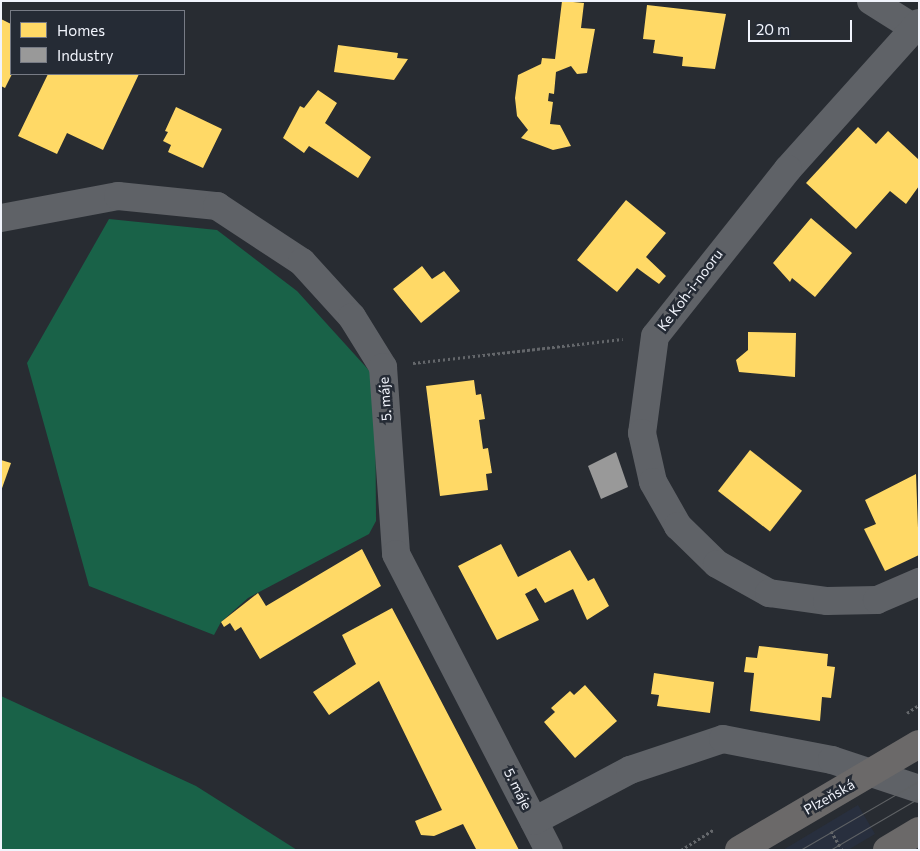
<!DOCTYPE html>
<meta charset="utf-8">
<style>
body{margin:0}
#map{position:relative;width:920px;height:851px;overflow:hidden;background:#282c32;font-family:Commissioner,sans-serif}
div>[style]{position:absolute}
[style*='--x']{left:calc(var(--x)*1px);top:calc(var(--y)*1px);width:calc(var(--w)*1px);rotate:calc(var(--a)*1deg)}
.built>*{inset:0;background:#282f3e}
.forest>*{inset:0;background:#196248}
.homes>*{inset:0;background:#ffd966;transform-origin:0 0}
.industry>*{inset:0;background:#999}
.path>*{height:3px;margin-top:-1.5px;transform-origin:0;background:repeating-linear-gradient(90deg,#64676b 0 2.5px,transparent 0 5px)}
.minor>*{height:28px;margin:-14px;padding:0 14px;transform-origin:14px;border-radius:14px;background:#5f6267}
.major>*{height:28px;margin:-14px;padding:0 14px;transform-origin:14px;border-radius:14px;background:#6b6969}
.tram>*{height:1px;margin:-0.5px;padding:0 0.5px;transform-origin:0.5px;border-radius:0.5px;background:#5f6265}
span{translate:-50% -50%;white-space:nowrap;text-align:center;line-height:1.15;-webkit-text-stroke:5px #252b35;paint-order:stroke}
.street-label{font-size:14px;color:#f1f4fc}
.frame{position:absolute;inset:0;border:2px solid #f1f4fc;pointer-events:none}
.legend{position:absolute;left:10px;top:10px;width:175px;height:65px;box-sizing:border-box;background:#252b35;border:1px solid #777b85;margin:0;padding:6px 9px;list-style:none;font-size:15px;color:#f1f4fc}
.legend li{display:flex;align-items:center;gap:10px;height:25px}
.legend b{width:25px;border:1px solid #777b85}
.scale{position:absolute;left:748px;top:20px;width:104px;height:22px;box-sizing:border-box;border:2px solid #f1f4fc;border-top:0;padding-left:6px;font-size:15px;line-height:18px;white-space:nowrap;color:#f1f4fc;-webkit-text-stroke:4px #252b35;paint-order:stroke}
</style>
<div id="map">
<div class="built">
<i style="clip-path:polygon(858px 805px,875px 834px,848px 850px,783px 850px)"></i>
</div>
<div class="forest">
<i style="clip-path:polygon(109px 219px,217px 230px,297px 291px,375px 377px,376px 521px,369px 534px,248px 598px,221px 622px,214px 635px,89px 586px,27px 363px)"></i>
<i style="clip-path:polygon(1px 696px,196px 786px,297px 850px,1px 850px)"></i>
</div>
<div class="homes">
<i style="clip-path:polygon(562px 1px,584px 3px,581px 28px,595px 29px,587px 73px,577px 74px,571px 66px,556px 72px,554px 94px,549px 93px,548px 101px,553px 102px,550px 124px,560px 125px,571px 146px,553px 150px,521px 138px,528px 130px,517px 116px,515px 98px,518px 75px,541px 64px,542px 58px,555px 59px)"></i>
<i style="clip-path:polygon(647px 5px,726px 14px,715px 69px,682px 66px,683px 57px,653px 53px,655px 40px,643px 39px)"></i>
<i style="clip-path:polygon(1px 19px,11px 24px,12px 74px,5px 88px,1px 86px)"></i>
<i style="clip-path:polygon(338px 45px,398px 53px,397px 58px,408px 59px,394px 80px,334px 72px)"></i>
<i style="clip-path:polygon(48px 74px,139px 74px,103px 150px,67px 133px,57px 154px,18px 136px)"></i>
<i style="clip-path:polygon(318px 90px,337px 103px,325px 123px,371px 157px,358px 178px,309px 146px,304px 153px,283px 138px,300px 106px,304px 108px)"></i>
<i style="clip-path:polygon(176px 107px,222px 129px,203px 168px,168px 152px,171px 145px,163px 141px,168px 132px,165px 131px)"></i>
<i style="clip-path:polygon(858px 127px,876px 144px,888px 131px,918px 159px,919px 186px,906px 204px,890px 191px,856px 229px,806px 183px)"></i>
<i style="clip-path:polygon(626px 200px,666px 233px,646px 257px,666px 276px,659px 284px,637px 268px,617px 292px,577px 260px)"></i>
<i style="clip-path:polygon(811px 218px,852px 253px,815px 297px,792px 278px,790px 282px,773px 263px)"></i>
<i style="clip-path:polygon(422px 266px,432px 279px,444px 271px,460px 291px,421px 323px,393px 289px)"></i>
<i style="clip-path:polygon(748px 332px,796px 333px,795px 377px,739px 372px,736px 360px,748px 350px)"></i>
<i style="clip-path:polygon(474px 380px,476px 395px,481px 394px,485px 419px,479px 420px,483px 449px,488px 448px,492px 473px,486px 474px,488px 490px,440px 496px,426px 386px)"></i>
<i style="left:750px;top:450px;width:66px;height:52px;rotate:38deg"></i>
<i style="clip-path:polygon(1px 460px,11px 463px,1px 491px)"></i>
<i style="clip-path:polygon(916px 474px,919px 555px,885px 571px,864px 529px,876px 524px,865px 500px)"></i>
<i style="clip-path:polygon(501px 544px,518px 577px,570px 550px,588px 581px,594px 578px,609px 606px,587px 620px,573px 589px,545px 603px,536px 588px,525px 594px,539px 620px,497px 640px,458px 566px)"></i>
<i style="clip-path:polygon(362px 549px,381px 586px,260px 659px,241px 627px,235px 631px,230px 623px,224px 627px,221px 622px,258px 593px,266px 606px)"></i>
<i style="clip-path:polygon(392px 608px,417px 655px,519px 850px,476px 849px,463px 824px,434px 836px,421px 835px,415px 821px,442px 810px,379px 681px,329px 715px,313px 692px,356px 664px,342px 635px)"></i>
<i style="clip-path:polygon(759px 646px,828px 654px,827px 666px,835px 667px,831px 698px,822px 697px,820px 721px,750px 711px,754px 673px,744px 672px,745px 665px,746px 657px,757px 658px)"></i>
<i style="clip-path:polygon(654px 673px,714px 682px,710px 713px,657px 706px,659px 695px,651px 694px)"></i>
<i style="clip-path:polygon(585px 685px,617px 721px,575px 758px,544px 722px,555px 712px,551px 708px,570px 691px,574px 695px)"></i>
</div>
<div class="industry">
<i style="clip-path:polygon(616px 452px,628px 487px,601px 499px,588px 466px)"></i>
</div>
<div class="path">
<i style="--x:413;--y:363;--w:211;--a:-6.5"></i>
<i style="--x:907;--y:713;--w:14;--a:-34"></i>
<i style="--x:831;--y:831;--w:22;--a:60"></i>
<i style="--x:681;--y:850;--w:38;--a:-32"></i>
</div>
<div class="minor">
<i style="--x:871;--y:1;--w:51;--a:32.1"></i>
<i style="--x:919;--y:23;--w:196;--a:131.9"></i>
<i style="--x:788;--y:169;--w:213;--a:128.5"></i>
<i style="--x:655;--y:336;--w:98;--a:97.6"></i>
<i style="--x:642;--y:433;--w:50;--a:77.3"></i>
<i style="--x:653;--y:482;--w:51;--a:60.4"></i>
<i style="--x:678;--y:526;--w:54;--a:44.3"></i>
<i style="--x:717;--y:564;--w:60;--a:29.1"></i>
<i style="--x:769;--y:593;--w:59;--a:7.9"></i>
<i style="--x:827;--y:601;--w:50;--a:-1.1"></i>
<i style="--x:877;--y:600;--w:46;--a:-23.2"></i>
<i style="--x:1;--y:218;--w:119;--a:-10.6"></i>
<i style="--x:118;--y:196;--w:100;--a:5.8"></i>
<i style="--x:217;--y:206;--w:102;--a:33.4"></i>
<i style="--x:302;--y:262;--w:74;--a:47.7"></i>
<i style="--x:352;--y:317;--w:59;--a:58.2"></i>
<i style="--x:383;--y:367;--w:187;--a:86"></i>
<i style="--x:396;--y:554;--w:333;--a:62.7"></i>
<i style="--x:534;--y:821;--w:109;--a:-28"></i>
<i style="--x:630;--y:770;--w:98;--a:-18.4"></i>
<i style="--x:723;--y:739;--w:111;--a:10.9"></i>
<i style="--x:832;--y:760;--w:92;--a:18.4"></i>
</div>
<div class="major">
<i style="--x:739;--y:850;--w:209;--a:-30.5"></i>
<i style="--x:887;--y:850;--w:37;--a:-31"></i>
</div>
<div class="tram">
<i style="--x:800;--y:850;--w:138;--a:-30.1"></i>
<i style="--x:830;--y:850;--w:103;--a:-30.3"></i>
</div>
<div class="street-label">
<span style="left:690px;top:290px;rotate:-53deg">Ke Koh-i-nooru</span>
<span style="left:385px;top:399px;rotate:-94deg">5. máje</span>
<span style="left:518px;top:789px;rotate:63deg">5. máje</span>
<span style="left:829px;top:797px;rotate:-30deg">Plzeňská</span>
</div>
<div class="frame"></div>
<ul class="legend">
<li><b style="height:14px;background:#ffd966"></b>Homes</li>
<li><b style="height:14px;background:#999"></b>Industry</li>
</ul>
<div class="scale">20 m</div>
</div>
